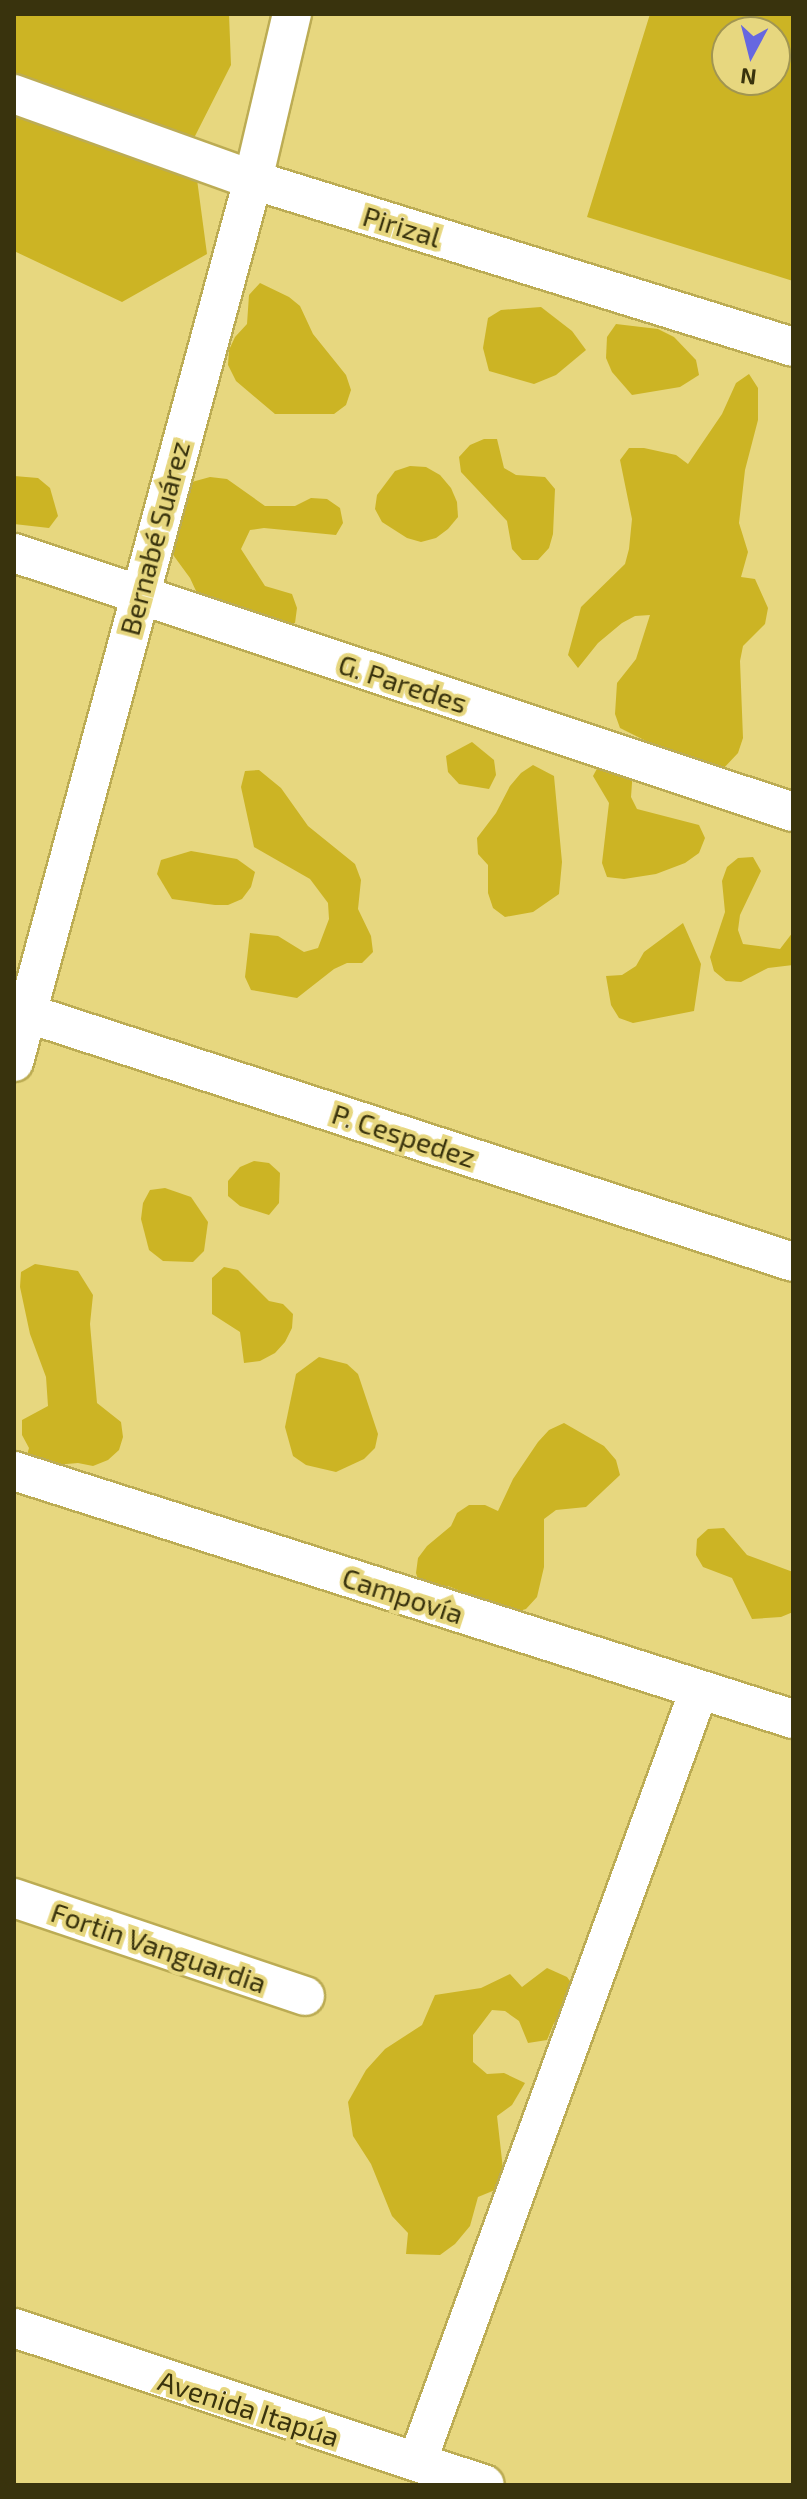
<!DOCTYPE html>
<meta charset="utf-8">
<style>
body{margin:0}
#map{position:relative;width:807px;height:2499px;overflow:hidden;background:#e7d77f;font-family:"Exo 2",sans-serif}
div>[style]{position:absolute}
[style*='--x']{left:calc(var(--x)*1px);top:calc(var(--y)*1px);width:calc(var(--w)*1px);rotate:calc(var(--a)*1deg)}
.green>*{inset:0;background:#ccb424}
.roads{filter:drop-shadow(2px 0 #bcac54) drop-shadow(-2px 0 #bcac54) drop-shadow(0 2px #bcac54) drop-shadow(0 -2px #bcac54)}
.street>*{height:38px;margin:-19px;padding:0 19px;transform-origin:19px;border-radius:19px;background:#fff}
span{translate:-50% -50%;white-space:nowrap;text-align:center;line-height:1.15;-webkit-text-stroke:8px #e7d77f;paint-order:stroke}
.street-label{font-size:28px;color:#39330d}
.frame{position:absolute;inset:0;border:16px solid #39330d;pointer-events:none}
.north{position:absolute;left:711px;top:16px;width:80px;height:80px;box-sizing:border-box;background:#e7d77f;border:2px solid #a19551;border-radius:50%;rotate:187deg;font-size:22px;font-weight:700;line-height:32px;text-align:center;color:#39330d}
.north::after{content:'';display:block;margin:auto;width:28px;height:36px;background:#6667e0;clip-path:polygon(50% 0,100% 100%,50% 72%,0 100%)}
</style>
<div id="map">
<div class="green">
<i style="clip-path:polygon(14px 14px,229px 14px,231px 65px,192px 142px,207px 254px,122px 302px,14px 251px)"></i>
<i style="clip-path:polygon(evenodd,650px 14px,793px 14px,793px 281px,587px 217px,650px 14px,727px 32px,775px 32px,775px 80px,727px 80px,727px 32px)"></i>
<i style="clip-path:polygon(260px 283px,289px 297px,300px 306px,313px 334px,346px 375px,351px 390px,346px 405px,334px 414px,275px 414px,236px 381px,228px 365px,229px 350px,235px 337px,247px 324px,249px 295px)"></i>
<i style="clip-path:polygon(541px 307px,572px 331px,586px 350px,556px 375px,534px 384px,489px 371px,483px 348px,488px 318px,501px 310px)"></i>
<i style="clip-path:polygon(616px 324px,658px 329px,674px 337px,696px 360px,699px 375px,680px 387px,632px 395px,612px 372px,606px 358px,607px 337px)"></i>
<i style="clip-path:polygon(749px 374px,758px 388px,758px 420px,745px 470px,739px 523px,748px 552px,741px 577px,755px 579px,768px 608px,765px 624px,743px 646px,740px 661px,743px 738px,738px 753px,705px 788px,658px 747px,620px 728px,615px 714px,617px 683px,636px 659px,650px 615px,635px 616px,622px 623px,598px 643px,578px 668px,568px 655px,581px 607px,625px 564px,629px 549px,632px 519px,620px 460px,629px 448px,644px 448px,676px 455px,688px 464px,722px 414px,736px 383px)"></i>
<i style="clip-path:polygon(484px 439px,497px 439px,504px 468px,516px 475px,545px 477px,555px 489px,553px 534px,549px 548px,538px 560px,522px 560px,512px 549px,507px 521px,461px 472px,459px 457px,470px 445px)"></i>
<i style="clip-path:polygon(410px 466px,426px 467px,440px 475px,451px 488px,457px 502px,458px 517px,448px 529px,436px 538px,421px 542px,407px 538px,382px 522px,375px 509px,377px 495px,395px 471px)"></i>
<i style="clip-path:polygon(14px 476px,38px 478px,50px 488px,58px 516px,49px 528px,14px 524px)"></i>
<i style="clip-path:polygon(210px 477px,227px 479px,265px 506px,295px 506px,311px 498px,327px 499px,340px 508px,343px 523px,336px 535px,264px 528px,250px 530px,241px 549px,265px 586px,292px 594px,297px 608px,295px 623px,280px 627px,203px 606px,190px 578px,160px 537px,181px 485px)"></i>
<i style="clip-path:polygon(472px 742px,494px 760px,496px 775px,489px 789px,459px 784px,448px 772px,446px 756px)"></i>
<i style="clip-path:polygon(600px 763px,633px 769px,631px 797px,637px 809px,699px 825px,705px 838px,699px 853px,685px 863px,656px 874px,624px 879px,607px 877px,602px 863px,609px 803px,593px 776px)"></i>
<i style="clip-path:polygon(533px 765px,554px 776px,562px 862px,559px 894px,533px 912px,505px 917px,493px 908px,488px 893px,488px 865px,478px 854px,477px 838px,496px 813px,510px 786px,521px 773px)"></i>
<i style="clip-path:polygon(259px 770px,281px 788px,308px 826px,355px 864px,361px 880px,358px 909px,371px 936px,373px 952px,362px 963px,347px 963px,334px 969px,297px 998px,251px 990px,245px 977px,250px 933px,278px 936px,304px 952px,318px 948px,329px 919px,328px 903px,310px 879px,254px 847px,241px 787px,245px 771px)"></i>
<i style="clip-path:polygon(191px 851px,237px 859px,255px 872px,251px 887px,242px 899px,228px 905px,215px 905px,172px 899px,157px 874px,161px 860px)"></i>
<i style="clip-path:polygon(753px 857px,761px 871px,740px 915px,738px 930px,743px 944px,780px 949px,793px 932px,793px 965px,768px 968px,741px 982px,726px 981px,714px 971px,710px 957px,725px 912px,722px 881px,727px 867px,738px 858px)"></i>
<i style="clip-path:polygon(683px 923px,701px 964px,694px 1011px,633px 1023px,619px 1018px,611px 1005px,606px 976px,622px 975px,636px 966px,644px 952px)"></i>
<i style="clip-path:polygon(254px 1161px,269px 1163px,280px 1173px,279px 1203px,269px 1215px,240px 1206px,228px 1196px,228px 1181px,240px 1167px)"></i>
<i style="clip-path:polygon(165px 1188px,191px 1197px,208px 1222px,204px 1251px,193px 1262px,163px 1261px,149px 1250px,141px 1219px,143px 1203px,150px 1190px)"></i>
<i style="clip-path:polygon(35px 1264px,78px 1271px,93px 1295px,90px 1324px,97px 1403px,121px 1422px,123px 1437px,119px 1450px,108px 1460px,93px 1466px,78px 1463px,43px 1466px,25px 1462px,29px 1448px,22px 1435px,22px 1420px,48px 1406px,46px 1377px,30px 1334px,20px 1287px,21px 1272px)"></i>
<i style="clip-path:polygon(224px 1267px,238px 1270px,269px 1301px,283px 1304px,293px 1314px,292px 1328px,285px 1342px,275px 1353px,260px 1361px,244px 1363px,240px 1332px,212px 1314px,212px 1278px)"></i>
<i style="clip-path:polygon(319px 1357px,347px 1364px,358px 1374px,378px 1434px,375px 1448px,364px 1459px,336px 1472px,306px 1465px,293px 1456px,285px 1427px,296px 1374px)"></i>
<i style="clip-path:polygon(564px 1423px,604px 1446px,616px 1460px,620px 1475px,586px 1507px,556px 1510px,544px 1519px,544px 1567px,537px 1597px,526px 1609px,509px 1614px,468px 1606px,463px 1592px,448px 1586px,420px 1586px,416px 1573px,418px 1558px,427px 1546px,451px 1526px,457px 1513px,469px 1505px,485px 1505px,498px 1511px,513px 1479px,538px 1442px,549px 1430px)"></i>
<i style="clip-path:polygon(724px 1528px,747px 1555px,793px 1572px,793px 1612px,781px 1617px,752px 1619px,732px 1578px,703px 1567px,696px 1555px,697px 1539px,708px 1529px)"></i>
<i style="clip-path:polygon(547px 1968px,567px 1977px,578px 1992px,566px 2014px,554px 2023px,547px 2040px,528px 2043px,519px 2021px,505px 2011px,492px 2010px,473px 2035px,473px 2062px,487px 2074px,504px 2073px,525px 2083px,512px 2105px,497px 2116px,504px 2178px,495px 2190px,478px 2197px,470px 2226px,455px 2244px,440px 2255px,406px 2254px,408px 2233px,392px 2216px,371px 2164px,353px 2136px,348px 2102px,366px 2070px,385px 2049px,422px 2025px,435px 1995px,481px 1988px,510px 1974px,522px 1987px)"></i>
</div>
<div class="roads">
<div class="street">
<i style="--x:14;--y:94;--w:254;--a:19.8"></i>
<i style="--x:253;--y:180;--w:565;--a:17.18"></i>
<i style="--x:14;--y:553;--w:821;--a:18.39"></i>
<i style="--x:14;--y:1009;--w:819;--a:17.99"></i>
<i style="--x:14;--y:1062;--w:914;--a:-74.84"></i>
<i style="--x:253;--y:180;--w:171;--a:-76.8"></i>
<i style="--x:14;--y:1471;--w:818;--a:17.66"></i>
<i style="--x:14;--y:1898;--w:307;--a:18.6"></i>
<i style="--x:14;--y:2328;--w:496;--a:18.4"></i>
<i style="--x:417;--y:2462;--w:822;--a:-69.93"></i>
</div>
</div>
<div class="street-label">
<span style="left:402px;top:226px;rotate:17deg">Pirizal</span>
<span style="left:154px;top:538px;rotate:-75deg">Bernabé Suárez</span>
<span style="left:403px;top:683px;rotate:18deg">G. Paredes</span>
<span style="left:404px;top:1135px;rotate:18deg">P. Cespedez</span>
<span style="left:403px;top:1595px;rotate:18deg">Campovía</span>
<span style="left:159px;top:1947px;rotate:19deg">Fortin Vanguardia</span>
<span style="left:249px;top:2408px;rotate:18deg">Avenida Itapúa</span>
</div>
<div class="frame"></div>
<div class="north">N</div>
</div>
